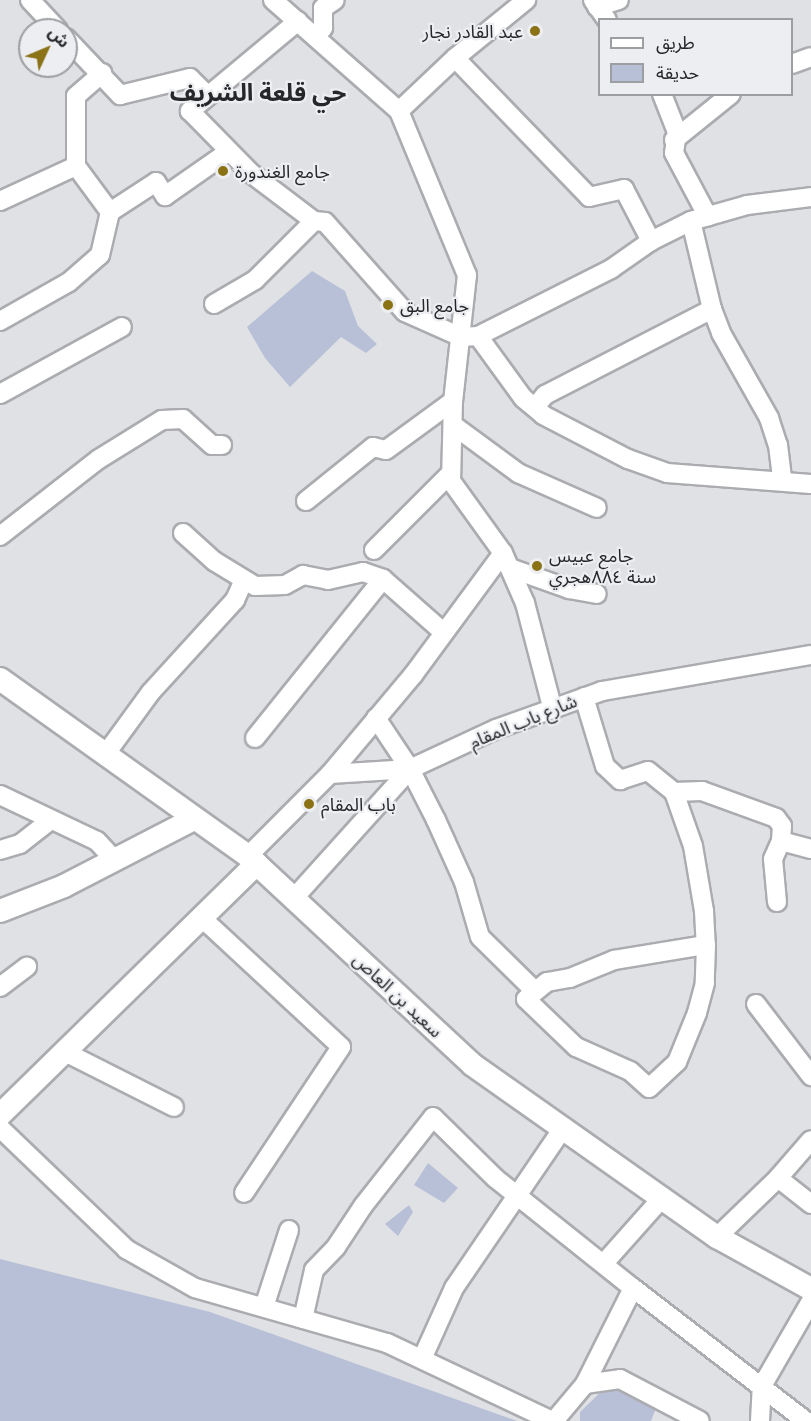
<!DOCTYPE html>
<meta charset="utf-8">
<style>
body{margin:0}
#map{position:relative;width:811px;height:1421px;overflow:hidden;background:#e0e1e4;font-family:Lato,"Noto Sans Arabic",sans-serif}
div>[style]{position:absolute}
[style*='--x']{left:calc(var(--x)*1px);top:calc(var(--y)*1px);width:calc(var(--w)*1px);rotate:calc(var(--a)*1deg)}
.green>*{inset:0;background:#b8c0d8}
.roads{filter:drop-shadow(2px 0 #abacb0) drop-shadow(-2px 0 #abacb0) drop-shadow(0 2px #abacb0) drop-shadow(0 -2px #abacb0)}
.minor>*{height:18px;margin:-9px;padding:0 9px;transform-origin:9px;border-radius:9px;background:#fff}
.major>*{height:22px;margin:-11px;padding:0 11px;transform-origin:11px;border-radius:11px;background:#fff}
.dots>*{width:16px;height:16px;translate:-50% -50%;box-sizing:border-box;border:3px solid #edeef2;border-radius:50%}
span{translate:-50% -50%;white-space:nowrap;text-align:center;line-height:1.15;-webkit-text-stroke:4.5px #edeef2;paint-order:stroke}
.poi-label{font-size:18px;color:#262728}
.right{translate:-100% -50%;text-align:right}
.left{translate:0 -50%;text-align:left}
.street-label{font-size:18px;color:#262728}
.district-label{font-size:24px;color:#262728;font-weight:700}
.legend{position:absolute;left:598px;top:18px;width:195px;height:78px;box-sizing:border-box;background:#edeef2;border:2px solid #9d9ea1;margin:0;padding:8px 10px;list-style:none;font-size:18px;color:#262728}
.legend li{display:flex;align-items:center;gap:12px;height:30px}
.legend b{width:30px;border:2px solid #9d9ea1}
.north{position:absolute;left:18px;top:18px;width:60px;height:60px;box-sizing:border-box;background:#edeef2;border:2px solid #9d9ea1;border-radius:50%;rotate:46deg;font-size:16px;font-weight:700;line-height:24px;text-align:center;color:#262728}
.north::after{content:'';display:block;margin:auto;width:21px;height:27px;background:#8b7215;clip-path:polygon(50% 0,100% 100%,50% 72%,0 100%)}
</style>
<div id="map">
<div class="green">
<i style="clip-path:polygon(312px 271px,345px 291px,358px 326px,377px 344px,366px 353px,341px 337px,290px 387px,265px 358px,247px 327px)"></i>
<i style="clip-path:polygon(428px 1163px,458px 1188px,444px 1203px,414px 1185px)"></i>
<i style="clip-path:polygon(409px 1205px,413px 1212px,398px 1236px,385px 1224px)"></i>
<i style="clip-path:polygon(0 1259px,210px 1312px,517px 1421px,0 1421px)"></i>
<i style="clip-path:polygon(621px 1385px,656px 1408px,651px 1421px,580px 1421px,580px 1412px,606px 1387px)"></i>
</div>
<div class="roads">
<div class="minor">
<i style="--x:30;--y:0;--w:41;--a:47"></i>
<i style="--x:273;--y:0;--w:168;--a:41.4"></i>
<i style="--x:399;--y:111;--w:178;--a:67.5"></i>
<i style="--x:467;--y:275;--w:127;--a:96.3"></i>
<i style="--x:453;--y:401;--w:80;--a:91.4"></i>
<i style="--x:451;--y:481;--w:89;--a:54.2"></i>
<i style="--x:503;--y:553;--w:152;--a:126.4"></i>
<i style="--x:413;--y:675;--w:129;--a:130"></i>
<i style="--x:593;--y:0;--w:24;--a:55"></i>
<i style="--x:597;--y:7;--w:23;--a:-18"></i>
<i style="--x:298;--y:21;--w:141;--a:140.2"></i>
<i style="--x:190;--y:111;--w:88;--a:45.5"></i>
<i style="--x:252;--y:174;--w:78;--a:37.2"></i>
<i style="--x:314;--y:221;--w:11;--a:5"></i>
<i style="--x:325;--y:222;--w:120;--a:48.4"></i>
<i style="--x:405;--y:312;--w:61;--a:24.1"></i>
<i style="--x:461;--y:337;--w:17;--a:-3"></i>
<i style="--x:478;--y:336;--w:149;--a:-26.7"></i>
<i style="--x:611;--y:269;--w:49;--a:-35"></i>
<i style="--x:651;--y:241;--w:45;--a:-26.6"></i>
<i style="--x:691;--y:221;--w:58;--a:-15.9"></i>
<i style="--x:747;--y:205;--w:64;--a:-7.1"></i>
<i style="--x:316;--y:36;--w:11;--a:-49"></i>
<i style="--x:323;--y:28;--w:20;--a:-90"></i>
<i style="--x:323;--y:8;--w:14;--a:-34"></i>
<i style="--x:66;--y:38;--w:79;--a:46.5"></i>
<i style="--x:120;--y:95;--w:72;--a:-13.7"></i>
<i style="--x:190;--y:78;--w:25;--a:45"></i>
<i style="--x:455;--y:58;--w:193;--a:46"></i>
<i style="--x:589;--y:197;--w:36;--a:-13"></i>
<i style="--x:624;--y:189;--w:59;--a:62.6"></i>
<i style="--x:792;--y:64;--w:20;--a:-20"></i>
<i style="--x:662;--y:94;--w:41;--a:68.5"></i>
<i style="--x:677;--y:132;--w:21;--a:98"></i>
<i style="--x:674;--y:153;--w:72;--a:62"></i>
<i style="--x:399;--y:111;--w:77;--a:-43.4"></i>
<i style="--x:455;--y:58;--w:92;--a:-39.2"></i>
<i style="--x:674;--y:140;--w:73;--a:-38.9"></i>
<i style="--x:76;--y:166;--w:70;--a:-90"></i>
<i style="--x:76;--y:96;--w:35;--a:-41"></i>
<i style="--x:0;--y:201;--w:84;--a:-24.7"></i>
<i style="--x:76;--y:166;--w:57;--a:53.5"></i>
<i style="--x:110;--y:212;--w:55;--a:-33.1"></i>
<i style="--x:156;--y:182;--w:17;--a:57"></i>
<i style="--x:165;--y:196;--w:77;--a:-34.9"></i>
<i style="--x:691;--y:221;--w:90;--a:76.6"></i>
<i style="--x:712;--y:309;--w:26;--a:69"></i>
<i style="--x:721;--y:333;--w:98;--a:60.5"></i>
<i style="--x:769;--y:418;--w:28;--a:72"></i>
<i style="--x:778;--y:445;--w:34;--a:83"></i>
<i style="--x:214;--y:304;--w:48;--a:-30.3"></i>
<i style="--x:255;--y:280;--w:83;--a:-45"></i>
<i style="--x:0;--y:321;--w:79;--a:-29.5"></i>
<i style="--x:69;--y:282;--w:41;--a:-41.1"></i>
<i style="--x:100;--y:255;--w:44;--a:-76.9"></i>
<i style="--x:478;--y:336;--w:77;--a:54"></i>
<i style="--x:523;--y:398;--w:26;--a:40"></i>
<i style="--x:543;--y:415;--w:96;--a:27.4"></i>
<i style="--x:628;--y:459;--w:41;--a:19.7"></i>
<i style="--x:667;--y:473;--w:144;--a:4.4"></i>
<i style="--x:0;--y:394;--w:139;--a:-28.8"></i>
<i style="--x:535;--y:407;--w:16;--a:-50"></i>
<i style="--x:545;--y:395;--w:188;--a:-27.2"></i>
<i style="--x:453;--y:425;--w:81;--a:36.4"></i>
<i style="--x:518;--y:473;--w:86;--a:23.9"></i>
<i style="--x:306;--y:501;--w:86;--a:-38.9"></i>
<i style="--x:373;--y:447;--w:13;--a:13"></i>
<i style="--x:386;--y:450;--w:83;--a:-36.2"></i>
<i style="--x:183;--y:533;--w:42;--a:42.1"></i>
<i style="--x:214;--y:561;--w:48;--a:31.4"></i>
<i style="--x:255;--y:586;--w:30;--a:-2"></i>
<i style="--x:285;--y:585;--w:21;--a:-29"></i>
<i style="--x:303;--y:575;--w:25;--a:11"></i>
<i style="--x:328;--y:580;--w:36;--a:-13"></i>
<i style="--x:363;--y:572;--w:21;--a:19"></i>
<i style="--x:383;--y:579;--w:79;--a:41.4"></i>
<i style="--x:0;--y:536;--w:125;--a:-37.9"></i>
<i style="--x:99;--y:459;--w:74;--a:-31.8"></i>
<i style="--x:162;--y:420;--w:21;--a:-3"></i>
<i style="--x:183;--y:419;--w:39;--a:42"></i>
<i style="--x:212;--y:445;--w:10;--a:0"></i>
<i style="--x:374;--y:550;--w:109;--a:-45"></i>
<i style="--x:503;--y:553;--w:55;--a:66.3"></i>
<i style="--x:525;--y:603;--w:107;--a:75.4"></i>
<i style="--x:510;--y:568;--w:63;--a:19.6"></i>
<i style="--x:569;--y:589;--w:28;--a:10"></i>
<i style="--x:584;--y:697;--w:72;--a:73.1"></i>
<i style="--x:605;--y:766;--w:21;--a:43"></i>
<i style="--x:620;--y:780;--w:29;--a:-18"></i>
<i style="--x:648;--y:771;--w:33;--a:39"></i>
<i style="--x:674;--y:792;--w:57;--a:70.6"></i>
<i style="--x:693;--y:846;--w:66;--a:80.4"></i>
<i style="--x:704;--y:911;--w:34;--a:87"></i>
<i style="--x:706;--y:945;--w:38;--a:92"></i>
<i style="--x:705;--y:983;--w:31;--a:105"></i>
<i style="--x:697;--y:1013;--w:53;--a:112.2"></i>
<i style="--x:677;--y:1062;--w:38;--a:137"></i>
<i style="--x:649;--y:1088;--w:25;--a:-138"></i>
<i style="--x:630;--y:1071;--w:59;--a:-156"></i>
<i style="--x:576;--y:1047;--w:69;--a:-136.2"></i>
<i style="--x:526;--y:999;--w:27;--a:-39"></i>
<i style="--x:547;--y:982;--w:23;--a:-10"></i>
<i style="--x:570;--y:978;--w:48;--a:-22.2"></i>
<i style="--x:614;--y:960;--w:93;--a:-9.3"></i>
<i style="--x:376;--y:718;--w:61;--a:56.3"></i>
<i style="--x:410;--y:769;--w:57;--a:63"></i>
<i style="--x:436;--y:820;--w:68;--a:65.7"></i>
<i style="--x:464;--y:882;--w:57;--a:73.8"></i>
<i style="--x:480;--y:937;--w:77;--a:44.5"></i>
<i style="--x:255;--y:738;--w:204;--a:-51.2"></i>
<i style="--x:105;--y:755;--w:78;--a:-53.9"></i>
<i style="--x:151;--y:692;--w:125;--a:-47.6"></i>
<i style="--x:235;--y:600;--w:22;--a:-66"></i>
<i style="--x:674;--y:792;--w:28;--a:-2"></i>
<i style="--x:702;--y:791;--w:79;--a:20"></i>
<i style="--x:776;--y:818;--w:10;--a:53"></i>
<i style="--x:782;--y:826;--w:15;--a:94"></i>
<i style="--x:781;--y:841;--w:31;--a:15"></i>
<i style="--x:0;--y:795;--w:107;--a:25.4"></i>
<i style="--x:97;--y:841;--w:26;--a:47"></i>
<i style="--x:0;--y:850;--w:21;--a:-17"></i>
<i style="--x:20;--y:844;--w:39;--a:-38"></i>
<i style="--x:248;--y:856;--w:116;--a:-45"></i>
<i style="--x:330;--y:774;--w:80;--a:-3.6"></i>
<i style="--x:294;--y:898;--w:173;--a:-48"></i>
<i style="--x:410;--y:769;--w:95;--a:-24.9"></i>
<i style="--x:496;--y:729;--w:113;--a:-19.7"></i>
<i style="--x:602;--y:691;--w:212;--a:-9.8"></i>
<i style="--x:777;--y:902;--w:43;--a:-95.3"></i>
<i style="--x:773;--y:859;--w:20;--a:-66"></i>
<i style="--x:203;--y:919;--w:188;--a:42.8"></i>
<i style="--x:341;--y:1047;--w:175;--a:123.6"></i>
<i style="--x:0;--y:987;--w:34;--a:-37"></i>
<i style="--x:756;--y:1004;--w:91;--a:52.6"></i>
<i style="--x:65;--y:1052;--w:122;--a:26.8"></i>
<i style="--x:0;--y:1128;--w:175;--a:43.8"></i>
<i style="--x:126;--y:1249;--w:79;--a:29.5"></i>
<i style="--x:195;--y:1288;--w:200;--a:16"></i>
<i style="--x:387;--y:1343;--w:183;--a:25.3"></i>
<i style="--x:778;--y:1178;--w:42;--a:38.2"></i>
<i style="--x:717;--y:1237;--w:85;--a:-44"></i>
<i style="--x:778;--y:1178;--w:50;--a:-49"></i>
<i style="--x:605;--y:1262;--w:87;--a:-48.3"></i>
<i style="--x:633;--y:1288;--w:218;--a:37.6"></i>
<i style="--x:264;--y:1307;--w:81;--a:-72"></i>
<i style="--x:303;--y:1319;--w:50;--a:-77.3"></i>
<i style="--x:314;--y:1270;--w:32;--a:-46"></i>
<i style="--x:336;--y:1247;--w:49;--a:-56.6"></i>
<i style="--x:363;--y:1206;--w:113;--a:-51.8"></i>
<i style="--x:433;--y:1117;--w:87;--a:44.5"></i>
<i style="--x:495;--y:1178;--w:176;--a:38.6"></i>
<i style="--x:633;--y:1288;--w:107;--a:116.6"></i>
<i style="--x:422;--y:1359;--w:78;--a:-65.7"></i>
<i style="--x:454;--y:1288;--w:195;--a:-55.7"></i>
<i style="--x:554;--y:1421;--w:48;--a:-50"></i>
<i style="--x:585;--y:1384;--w:35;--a:-8"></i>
<i style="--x:620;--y:1379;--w:90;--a:27.7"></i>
<i style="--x:760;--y:1421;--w:35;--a:-87"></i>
<i style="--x:762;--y:1386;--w:98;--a:-60"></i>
</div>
<div class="major">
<i style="--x:0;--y:679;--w:305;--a:35.5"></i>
<i style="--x:248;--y:856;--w:307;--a:42.9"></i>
<i style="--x:473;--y:1065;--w:299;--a:35.2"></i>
<i style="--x:717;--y:1237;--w:107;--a:29"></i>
<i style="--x:0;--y:911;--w:69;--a:-21.3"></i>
<i style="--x:64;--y:886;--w:146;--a:-27.3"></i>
<i style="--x:0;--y:1115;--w:359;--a:-44.4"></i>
</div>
</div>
<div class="dots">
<i style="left:535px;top:31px;background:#8b7215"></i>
<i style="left:223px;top:171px;background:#8b7215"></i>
<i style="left:388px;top:305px;background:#8b7215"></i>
<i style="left:537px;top:566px;background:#8b7215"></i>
<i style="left:309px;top:804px;background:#8b7215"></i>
</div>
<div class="poi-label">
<span class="right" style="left:523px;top:31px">عبد القادر نجار</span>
<span class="left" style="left:235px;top:171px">جامع الغندورة</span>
<span class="left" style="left:400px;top:305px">جامع البق</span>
<span class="left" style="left:549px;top:566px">جامع عبيس<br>سنة ٨٨٤هجري</span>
<span class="left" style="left:321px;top:804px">باب المقام</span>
</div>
<div class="street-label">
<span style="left:523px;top:721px;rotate:-22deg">شارع باب المقام</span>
<span style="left:398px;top:995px;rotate:43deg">سعيد بن العاص</span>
</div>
<div class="district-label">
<span style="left:258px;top:92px">حي قلعة الشريف</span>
</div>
<ul class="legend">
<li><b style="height:8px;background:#fff"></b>طريق</li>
<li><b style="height:16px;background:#b8c0d8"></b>حديقة</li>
</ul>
<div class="north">ش</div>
</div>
